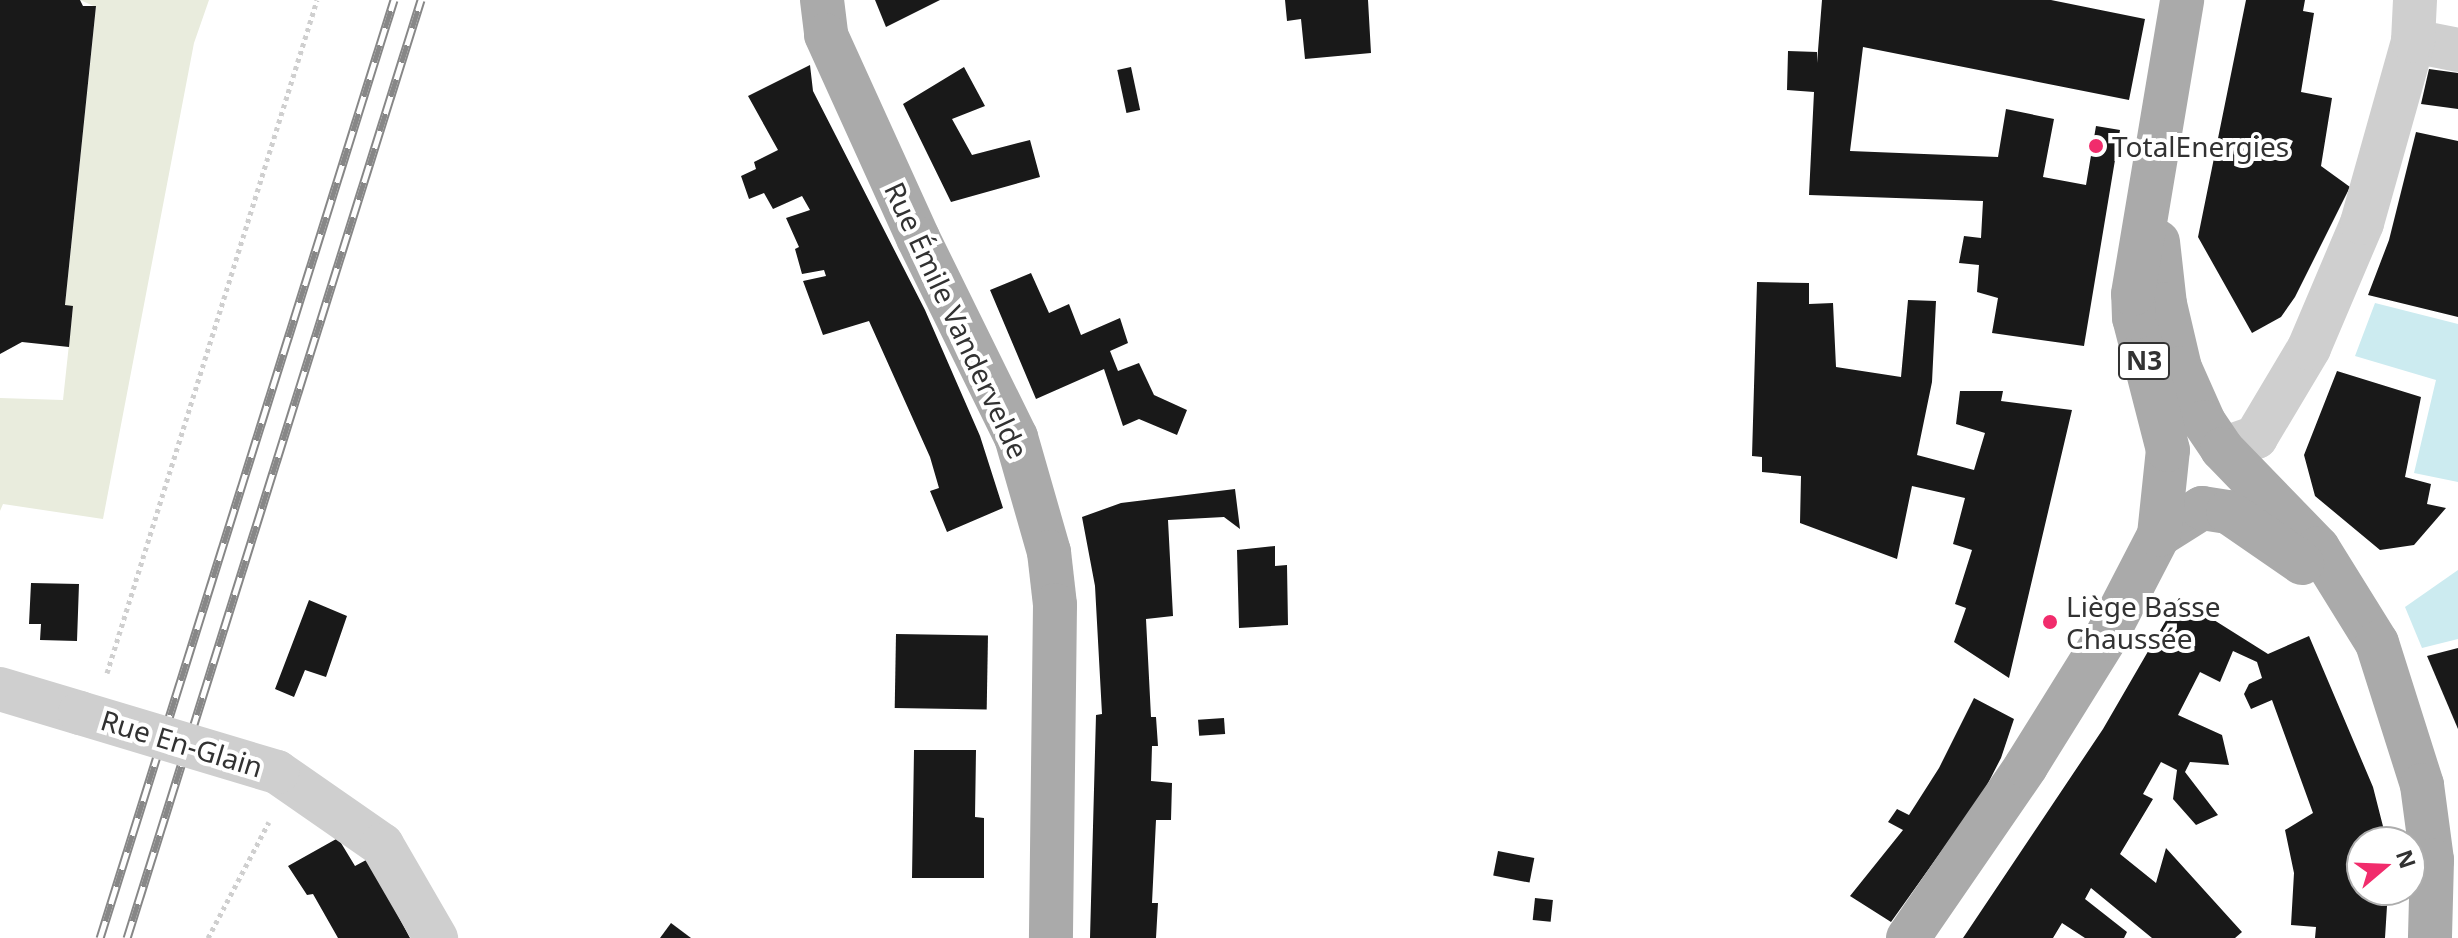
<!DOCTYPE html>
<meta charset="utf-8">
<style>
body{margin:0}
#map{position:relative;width:2458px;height:938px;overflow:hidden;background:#fff;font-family:"Noto Sans",sans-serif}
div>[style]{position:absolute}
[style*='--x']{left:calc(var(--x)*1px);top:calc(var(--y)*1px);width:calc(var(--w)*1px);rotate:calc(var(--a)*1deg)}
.green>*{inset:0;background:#e9ecdd}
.water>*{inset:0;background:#ccebf0}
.building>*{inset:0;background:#191919;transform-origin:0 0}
.path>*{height:5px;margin-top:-2.5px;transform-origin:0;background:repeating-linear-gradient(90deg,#cfcfcf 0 4px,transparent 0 8px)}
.minor>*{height:44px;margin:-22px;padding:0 22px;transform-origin:22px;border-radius:22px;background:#cfcfcf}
.major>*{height:44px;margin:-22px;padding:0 22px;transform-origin:22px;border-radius:22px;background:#aaa}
.rail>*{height:9px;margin-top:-4.5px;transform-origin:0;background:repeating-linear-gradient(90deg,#fff 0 18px,#878787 0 36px);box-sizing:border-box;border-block:2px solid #878787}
.minor-bridge>*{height:44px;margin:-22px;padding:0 22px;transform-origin:22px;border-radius:22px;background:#cfcfcf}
.dots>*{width:22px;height:22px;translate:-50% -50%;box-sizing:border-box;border:4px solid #fff;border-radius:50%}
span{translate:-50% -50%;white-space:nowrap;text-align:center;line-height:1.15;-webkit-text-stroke:8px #fff;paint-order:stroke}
.shield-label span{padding:2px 6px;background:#fff;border:2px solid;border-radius:6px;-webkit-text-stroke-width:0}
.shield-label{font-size:26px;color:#323232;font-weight:700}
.poi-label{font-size:28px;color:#323232}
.left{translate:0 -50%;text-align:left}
.street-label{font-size:28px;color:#323232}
.north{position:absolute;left:2346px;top:826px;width:80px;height:80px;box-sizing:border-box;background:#fff;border:2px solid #adadad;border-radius:50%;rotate:71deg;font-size:22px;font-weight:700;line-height:32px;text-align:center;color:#323232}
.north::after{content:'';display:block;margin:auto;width:28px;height:36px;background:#f12c6c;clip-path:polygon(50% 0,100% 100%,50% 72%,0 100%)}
</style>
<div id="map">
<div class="green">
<i style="clip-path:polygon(80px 0,209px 0,194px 43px,103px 519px,3px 504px,0 511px,0 398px,63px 400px,73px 307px,65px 305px,96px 7px)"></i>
</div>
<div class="water">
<i style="clip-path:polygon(2375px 303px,2458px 324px,2458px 482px,2414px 473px,2436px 380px,2355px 356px)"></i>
<i style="clip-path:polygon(2458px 570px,2458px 639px,2422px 648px,2405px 607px)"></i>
</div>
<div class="building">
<i style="clip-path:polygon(0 0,80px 0,83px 6px,96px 6px,65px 305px,73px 306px,69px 347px,22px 342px,0 354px)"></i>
<i style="clip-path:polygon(875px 0,940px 0,886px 27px)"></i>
<i style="clip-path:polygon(1285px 0,1368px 0,1371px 53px,1305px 59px,1301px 19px,1287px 21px)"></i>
<i style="clip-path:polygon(1822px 0,2051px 0,2145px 19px,2129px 100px,1863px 47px,1850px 151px,1998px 157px,2006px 109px,2054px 119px,2043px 177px,2086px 185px,2096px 126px,2120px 130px,2084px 346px,1992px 333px,1998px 298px,1977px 292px,1979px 265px,1959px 263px,1964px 236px,1981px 238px,1983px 201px,1809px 195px,1814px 92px,1787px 90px,1788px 51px,1817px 52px,1817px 63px)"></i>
<i style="clip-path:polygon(2246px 0,2305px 0,2303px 11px,2314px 13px,2301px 92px,2332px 98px,2321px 166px,2350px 187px,2295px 297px,2281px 317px,2252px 333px,2198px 237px)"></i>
<i style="clip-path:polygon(810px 65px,813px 91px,925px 310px,980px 436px,1003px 508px,947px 532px,930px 491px,939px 488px,930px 457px,869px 321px,823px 335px,803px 281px,826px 276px,824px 270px,802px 274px,795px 249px,799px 247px,786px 218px,810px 210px,802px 196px,773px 209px,764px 193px,749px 199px,741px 176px,756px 169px,754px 162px,778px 150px,748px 96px)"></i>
<i style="clip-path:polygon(964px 67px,985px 106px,952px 119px,972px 155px,1030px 140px,1040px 177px,951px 202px,903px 104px)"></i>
<i style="left:1131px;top:67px;width:44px;height:14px;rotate:78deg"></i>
<i style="clip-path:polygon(2429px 69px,2458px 73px,2458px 109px,2421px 104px)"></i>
<i style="clip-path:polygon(2416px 132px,2458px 141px,2458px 317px,2368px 295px,2389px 240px)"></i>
<i style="clip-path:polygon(1031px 273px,1049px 313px,1069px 304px,1081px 335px,1120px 318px,1128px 343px,1110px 351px,1118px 371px,1139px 363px,1154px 395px,1187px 410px,1177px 435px,1139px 419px,1123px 426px,1104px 369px,1036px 399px,990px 290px)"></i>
<i style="clip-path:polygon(1757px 282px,1809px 283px,1809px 304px,1833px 303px,1836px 367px,1901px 377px,1908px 300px,1936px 301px,1932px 382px,1917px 455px,1974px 470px,1985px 433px,1956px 424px,1960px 391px,2003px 391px,2001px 401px,2072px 410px,2009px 678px,1954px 642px,1966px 608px,1955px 604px,1972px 550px,1953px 544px,1965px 498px,1912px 486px,1897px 559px,1800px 523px,1801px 476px,1762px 472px,1762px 457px,1752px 456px)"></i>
<i style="clip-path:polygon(2337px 371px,2421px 397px,2405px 477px,2431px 484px,2427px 504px,2446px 508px,2414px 545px,2380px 550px,2315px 496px,2304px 455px)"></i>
<i style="clip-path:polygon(1235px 489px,1240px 529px,1224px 517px,1168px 520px,1173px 616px,1146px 619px,1151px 717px,1156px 717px,1158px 746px,1152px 746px,1151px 781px,1172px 783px,1171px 820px,1156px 820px,1152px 903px,1158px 903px,1156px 938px,1090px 938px,1096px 715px,1102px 714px,1095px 586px,1082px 517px,1121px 503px)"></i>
<i style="clip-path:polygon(1275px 546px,1275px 566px,1287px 565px,1288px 625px,1239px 628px,1237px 550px)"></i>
<i style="clip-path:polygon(31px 583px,79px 584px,77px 641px,40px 640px,41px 624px,29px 624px)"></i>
<i style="clip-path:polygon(2179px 598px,2268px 654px,2309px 636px,2373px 787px,2387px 842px,2362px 842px,2362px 890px,2388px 890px,2385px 938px,2315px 938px,2316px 927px,2291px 925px,2294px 873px,2285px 830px,2313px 813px,2272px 700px,2251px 709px,2244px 694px,2249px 684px,2262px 678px,2257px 662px,2233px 651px,2220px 682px,2200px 672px,2178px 715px,2222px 735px,2229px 765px,2190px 762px,2185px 772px,2218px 815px,2196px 825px,2173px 799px,2177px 770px,2161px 762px,2143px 794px,2153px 799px,2120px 854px,2156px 883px,2166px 848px,2242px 932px,2235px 938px,2152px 938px,2091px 888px,2085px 899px,2127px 932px,2124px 938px,2085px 938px,2062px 923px,2053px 938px,1963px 938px,2103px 729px)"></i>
<i style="clip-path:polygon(309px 600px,347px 616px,326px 677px,305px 670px,294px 697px,275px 689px)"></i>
<i style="left:896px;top:634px;width:92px;height:74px;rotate:1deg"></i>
<i style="clip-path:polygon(2458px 648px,2458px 729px,2427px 656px)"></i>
<i style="clip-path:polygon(1974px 698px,2014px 719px,2001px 758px,1983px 793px,1891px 922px,1850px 896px,1903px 830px,1888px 822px,1897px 809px,1909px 815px,1939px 768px)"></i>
<i style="left:1224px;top:718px;width:16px;height:26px;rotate:86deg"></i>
<i style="clip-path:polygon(914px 750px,976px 750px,975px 817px,984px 818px,984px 878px,912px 878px)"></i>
<i style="clip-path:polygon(338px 838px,355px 866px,368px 859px,410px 938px,338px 938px,313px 894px,307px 895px,288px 866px)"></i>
<i style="left:1498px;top:851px;width:37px;height:25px;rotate:11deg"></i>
<i style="left:1535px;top:898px;width:18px;height:22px;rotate:6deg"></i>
<i style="clip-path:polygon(671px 923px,691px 938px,660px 938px)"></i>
</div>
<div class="path">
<i style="--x:107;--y:673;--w:705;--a:-72.67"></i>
<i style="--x:208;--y:938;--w:131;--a:-62.3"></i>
</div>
<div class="minor">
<i style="--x:2413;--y:41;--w:46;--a:11.3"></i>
<i style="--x:2222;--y:449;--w:36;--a:-19"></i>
<i style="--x:2256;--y:437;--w:104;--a:-59.2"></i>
<i style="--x:2309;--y:348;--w:136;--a:-67"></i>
<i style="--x:2362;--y:223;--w:189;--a:-74.3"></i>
<i style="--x:2413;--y:41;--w:41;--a:-87.2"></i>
<i style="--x:0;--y:689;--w:84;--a:16.7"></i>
<i style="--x:277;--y:772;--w:128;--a:34.8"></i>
<i style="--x:382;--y:845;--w:108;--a:59.9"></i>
</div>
<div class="major">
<i style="--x:822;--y:0;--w:35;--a:83"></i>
<i style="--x:826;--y:35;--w:223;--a:65.6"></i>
<i style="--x:918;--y:238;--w:222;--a:63.8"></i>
<i style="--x:1016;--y:437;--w:120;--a:74"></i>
<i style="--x:1049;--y:552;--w:53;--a:83.5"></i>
<i style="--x:1055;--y:605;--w:333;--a:90.7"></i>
<i style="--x:2158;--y:242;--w:62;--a:83.6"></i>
<i style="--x:2165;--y:304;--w:66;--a:76.8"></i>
<i style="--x:2180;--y:368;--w:59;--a:66"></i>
<i style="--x:2204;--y:422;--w:32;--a:56"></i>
<i style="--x:2222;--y:449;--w:138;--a:45.9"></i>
<i style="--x:2318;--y:548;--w:112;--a:58.2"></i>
<i style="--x:2377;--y:643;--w:149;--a:72.4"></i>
<i style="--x:2422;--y:785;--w:76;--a:82.4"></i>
<i style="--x:2432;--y:860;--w:78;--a:91.5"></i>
<i style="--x:2159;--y:535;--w:51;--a:-32.1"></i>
<i style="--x:2202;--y:508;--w:26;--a:9"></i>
<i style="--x:2228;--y:512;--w:90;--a:34.6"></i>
<i style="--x:1908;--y:938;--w:209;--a:-55.5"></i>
<i style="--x:2026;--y:766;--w:150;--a:-58.1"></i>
<i style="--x:2105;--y:639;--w:117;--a:-62.6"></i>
<i style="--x:2159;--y:535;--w:85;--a:-84"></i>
<i style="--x:2168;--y:450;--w:136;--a:-104.4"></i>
<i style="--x:2134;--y:318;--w:24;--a:-92"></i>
<i style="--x:2133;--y:294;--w:298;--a:-80.5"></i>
</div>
<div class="rail">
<i style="--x:100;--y:938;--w:983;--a:-72.6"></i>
<i style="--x:127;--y:938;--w:983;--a:-72.6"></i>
</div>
<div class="minor-bridge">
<i style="--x:80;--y:713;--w:206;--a:16.7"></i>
</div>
<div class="dots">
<i style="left:2096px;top:146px;background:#f12c6c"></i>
<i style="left:2050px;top:622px;background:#f12c6c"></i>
</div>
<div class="shield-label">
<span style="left:2144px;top:361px">N3</span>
</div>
<div class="poi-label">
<span class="left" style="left:2112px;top:146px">TotalEnergies</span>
<span class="left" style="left:2066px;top:622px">Liège Basse<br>Chaussée</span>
</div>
<div class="street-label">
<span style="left:957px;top:320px;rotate:65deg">Rue Émile Vandervelde</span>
<span style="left:182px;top:743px;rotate:17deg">Rue En-Glain</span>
</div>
<div class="north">N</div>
</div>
